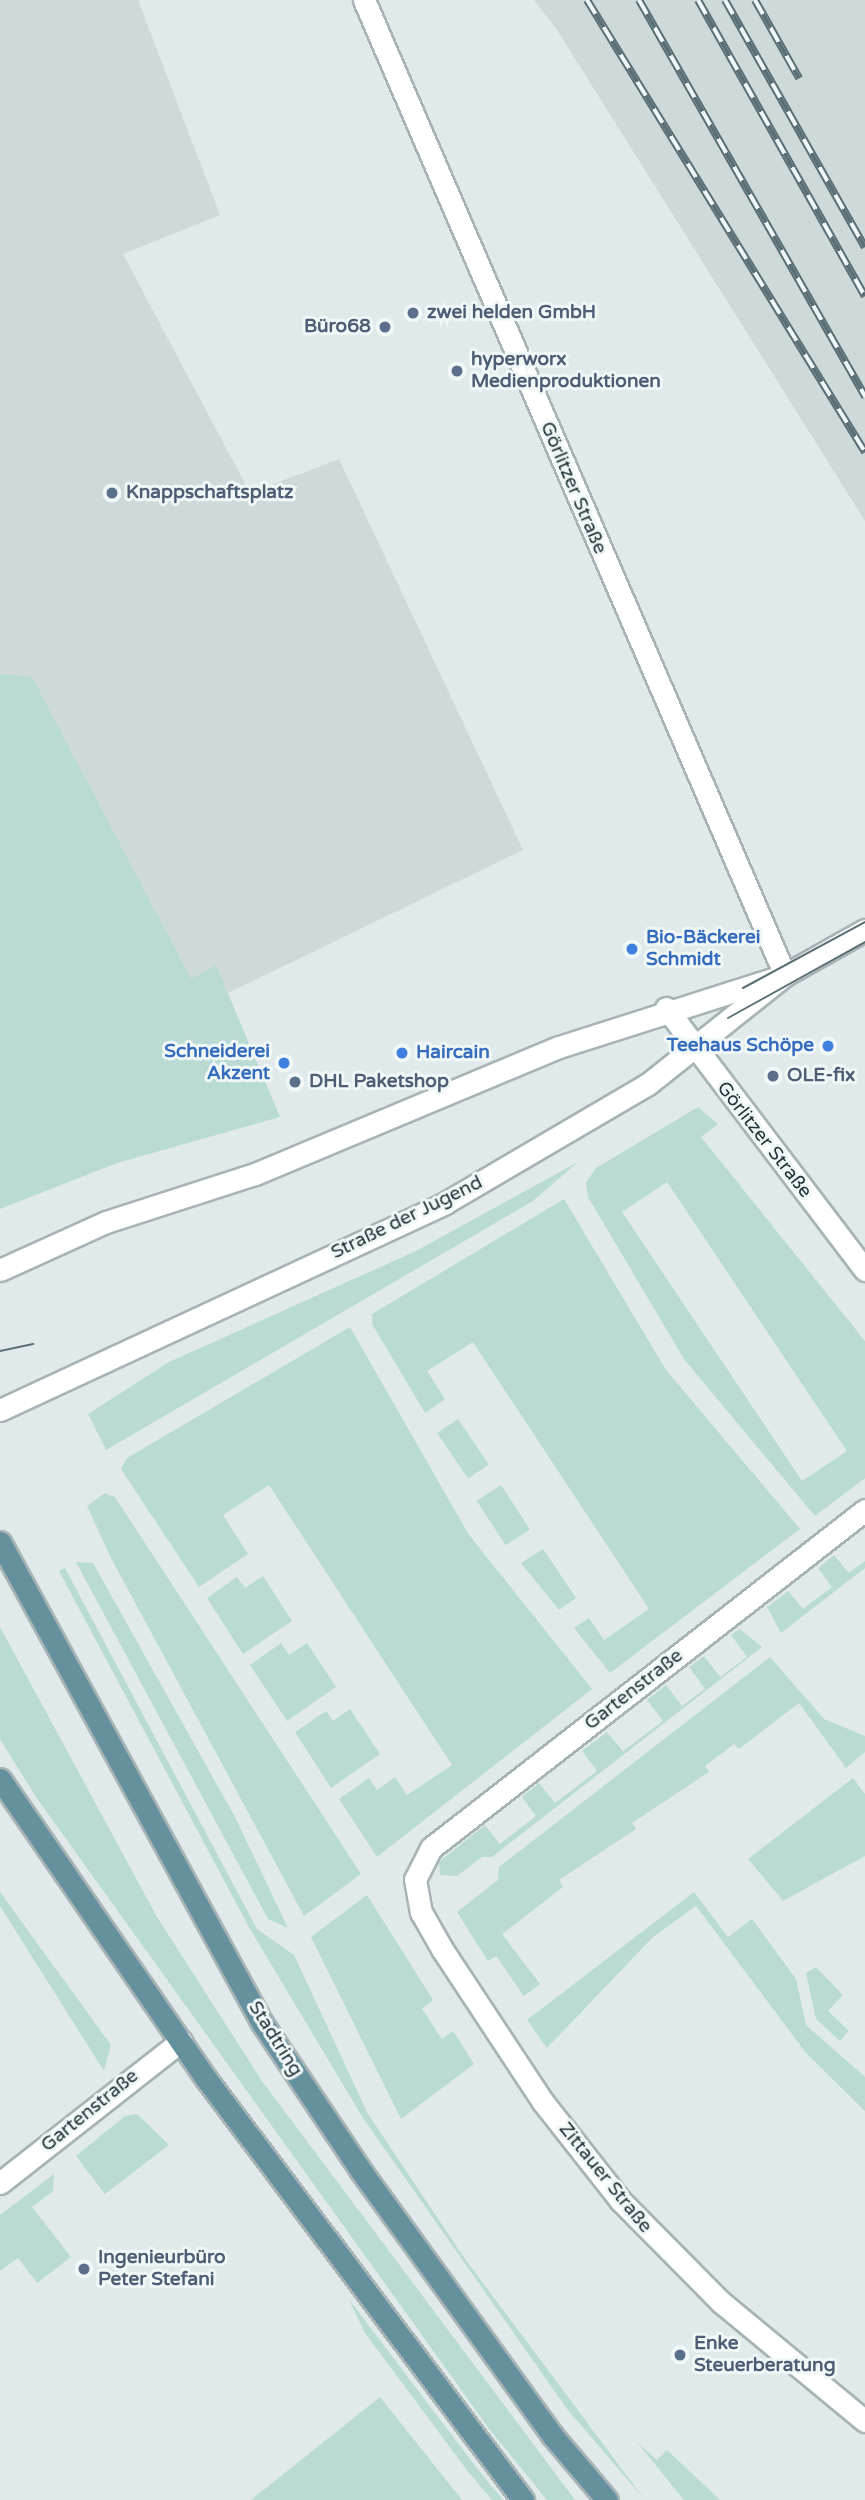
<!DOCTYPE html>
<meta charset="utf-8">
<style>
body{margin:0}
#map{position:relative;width:865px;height:2500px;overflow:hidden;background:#e0eaea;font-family:"Varela Round",sans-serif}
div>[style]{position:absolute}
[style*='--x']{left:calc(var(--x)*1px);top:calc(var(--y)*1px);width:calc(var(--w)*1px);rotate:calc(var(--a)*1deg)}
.built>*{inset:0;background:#cedada}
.green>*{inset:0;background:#b9dbd3;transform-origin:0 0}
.roads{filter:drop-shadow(2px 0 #a7b3b5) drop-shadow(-2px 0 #a7b3b5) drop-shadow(0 2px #a7b3b5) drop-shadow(0 -2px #a7b3b5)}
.minor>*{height:21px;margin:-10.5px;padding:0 10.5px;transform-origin:10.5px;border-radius:10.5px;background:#fff}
.secondary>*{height:21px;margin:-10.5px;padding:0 10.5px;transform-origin:10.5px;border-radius:10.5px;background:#fff}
.primary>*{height:21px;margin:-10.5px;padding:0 10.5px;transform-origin:10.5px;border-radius:10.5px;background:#65919f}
.tram>*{height:2px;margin:-1px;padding:0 1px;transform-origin:1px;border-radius:1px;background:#5b7076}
.rail>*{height:8px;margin-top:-4px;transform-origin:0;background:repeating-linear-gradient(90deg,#f0f7f7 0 16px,#5b7076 0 32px);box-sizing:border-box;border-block:2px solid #5b7076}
.dots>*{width:19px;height:19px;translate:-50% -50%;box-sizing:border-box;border:4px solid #f0f7f7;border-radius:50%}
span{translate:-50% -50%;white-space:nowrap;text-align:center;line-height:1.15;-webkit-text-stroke:6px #f0f7f7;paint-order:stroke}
.service-label{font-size:19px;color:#4e5e75;font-weight:700}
.left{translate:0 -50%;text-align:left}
.right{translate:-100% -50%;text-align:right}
.street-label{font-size:19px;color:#21343a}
.shop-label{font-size:19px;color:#366cbe;font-weight:700}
</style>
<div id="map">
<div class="built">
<i style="clip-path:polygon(0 0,138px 0,220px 215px,123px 254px,250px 493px,339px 459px,523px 850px,226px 994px,0 1114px)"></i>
<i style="clip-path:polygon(534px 0,865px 0,865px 521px,557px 30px)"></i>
</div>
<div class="green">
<i style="clip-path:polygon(0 674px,32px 677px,191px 979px,216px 965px,280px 1117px,117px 1163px,0 1209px)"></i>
<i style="clip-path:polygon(evenodd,698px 1107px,718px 1124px,701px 1137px,865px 1341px,865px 1478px,815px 1516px,684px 1359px,588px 1197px,586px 1182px,596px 1168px,698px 1107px,667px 1182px,847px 1451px,802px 1481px,622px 1212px,667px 1182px)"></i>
<i style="clip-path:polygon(578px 1162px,533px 1201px,106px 1450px,88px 1414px,169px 1362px,416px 1251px)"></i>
<i style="clip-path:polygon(564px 1199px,666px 1370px,800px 1529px,610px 1673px,574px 1628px,589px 1618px,604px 1640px,649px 1609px,473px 1342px,427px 1371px,445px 1399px,425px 1413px,372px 1324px,372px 1314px)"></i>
<i style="clip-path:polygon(350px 1327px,469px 1535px,592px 1689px,377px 1857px,339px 1799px,369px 1778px,377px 1790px,395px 1777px,407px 1795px,452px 1765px,269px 1485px,223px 1515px,248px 1554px,199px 1587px,121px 1469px,127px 1458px)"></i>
<i style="left:458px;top:1419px;width:55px;height:25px;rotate:56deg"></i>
<i style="left:501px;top:1485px;width:53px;height:29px;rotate:57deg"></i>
<i style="clip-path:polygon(105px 1493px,115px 1497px,361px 1874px,304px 1916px,111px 1558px,87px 1506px)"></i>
<i style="clip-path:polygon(543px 1549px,576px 1598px,559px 1610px,521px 1563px)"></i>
<i style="clip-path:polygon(834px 1555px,849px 1573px,865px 1561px,865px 1568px,781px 1633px,767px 1607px,788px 1591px,803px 1609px,832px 1587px,818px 1568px)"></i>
<i style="clip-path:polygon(76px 1562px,93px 1563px,235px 1817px,288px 1928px,268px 1919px)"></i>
<i style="clip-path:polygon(65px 1568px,257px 1929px,294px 1955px,368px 2114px,465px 2259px,645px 2500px,567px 2409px,363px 2118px,250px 1929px,59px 1571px)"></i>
<i style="clip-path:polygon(263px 1576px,292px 1621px,243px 1654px,207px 1598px,237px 1577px,245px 1588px)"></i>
<i style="clip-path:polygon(0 1627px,157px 1917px,262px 2081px,575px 2500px,547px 2500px,490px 2430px,36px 1797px,0 1739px)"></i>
<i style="clip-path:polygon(740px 1629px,762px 1647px,492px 1857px,482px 1857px,457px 1876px,440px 1875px,439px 1862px,485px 1825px,500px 1844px,536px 1816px,522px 1797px,539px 1783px,555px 1803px,597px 1771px,582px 1751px,607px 1732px,623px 1751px,663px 1721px,647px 1700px,666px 1685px,682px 1706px,705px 1689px,689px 1667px,704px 1656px,720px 1677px,747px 1657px,731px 1635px)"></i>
<i style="clip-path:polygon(281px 1643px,289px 1655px,307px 1643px,336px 1687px,287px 1721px,250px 1665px)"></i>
<i style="clip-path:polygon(770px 1657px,824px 1719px,865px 1736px,865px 1752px,846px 1768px,799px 1703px,739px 1749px,734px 1744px,705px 1766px,709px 1772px,632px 1823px,636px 1829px,559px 1880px,563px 1887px,502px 1934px,540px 1984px,524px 1996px,496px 1956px,488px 1961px,457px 1912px,498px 1880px,499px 1867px)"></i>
<i style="clip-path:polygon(350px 1709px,380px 1754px,331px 1788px,295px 1732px,326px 1711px,333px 1721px)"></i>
<i style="clip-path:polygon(853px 1778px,865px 1794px,865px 1856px,783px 1901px,748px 1859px)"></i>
<i style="clip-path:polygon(0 1892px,111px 2045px,104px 2071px,0 1906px)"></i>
<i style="clip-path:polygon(694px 1892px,728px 1937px,752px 1919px,796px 1979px,806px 2025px,865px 2077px,865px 2111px,806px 2053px,696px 1906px,653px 1937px,547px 2048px,527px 2020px)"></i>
<i style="clip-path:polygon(367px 1895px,433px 2000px,422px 2009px,442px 2039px,453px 2031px,474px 2064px,401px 2119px,311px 1937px)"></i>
<i style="clip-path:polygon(816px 1967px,843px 1995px,828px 2011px,849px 2031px,840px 2041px,816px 2019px,806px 1973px)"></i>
<i style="clip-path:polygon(137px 2114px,169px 2145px,105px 2194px,76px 2156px,125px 2116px)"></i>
<i style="clip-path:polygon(54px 2174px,53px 2191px,32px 2207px,71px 2257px,37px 2283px,18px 2258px,0 2271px,0 2215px)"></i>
<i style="clip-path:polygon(348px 2298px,476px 2467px,503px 2500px,492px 2500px,469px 2473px,365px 2333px)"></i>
<i style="clip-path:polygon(380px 2397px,462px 2500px,251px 2500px)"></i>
<i style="clip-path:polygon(637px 2442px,657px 2460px,667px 2450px,720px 2500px,684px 2500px)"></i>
</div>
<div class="roads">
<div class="minor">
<i style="--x:364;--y:0;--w:1062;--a:66.65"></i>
<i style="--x:666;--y:1008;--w:329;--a:52.8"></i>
<i style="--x:865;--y:1510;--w:550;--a:142.09"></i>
<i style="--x:431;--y:1848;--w:35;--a:117"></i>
<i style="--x:415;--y:1879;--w:34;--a:80"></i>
<i style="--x:421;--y:1912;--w:43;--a:60.4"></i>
<i style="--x:442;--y:1949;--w:183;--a:56.6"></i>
<i style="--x:543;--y:2102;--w:125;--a:51.8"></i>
<i style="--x:620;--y:2200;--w:144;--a:45.3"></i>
<i style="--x:721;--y:2302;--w:187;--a:39.6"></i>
<i style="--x:0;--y:2183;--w:230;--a:-38.1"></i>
</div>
<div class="secondary">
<i style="--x:0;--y:1270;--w:116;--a:-24.4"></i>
<i style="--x:106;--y:1222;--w:157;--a:-17.9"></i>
<i style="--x:255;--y:1174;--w:329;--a:-22.7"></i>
<i style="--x:559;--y:1047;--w:224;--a:-17.7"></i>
<i style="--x:0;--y:1410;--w:491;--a:-24.9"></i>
<i style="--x:445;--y:1203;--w:235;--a:-30.4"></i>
<i style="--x:648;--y:1084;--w:175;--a:-38.5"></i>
<i style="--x:785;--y:975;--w:92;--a:-29.4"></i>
</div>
<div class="primary">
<i style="--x:0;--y:1542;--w:548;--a:61.42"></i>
<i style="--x:262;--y:2023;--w:178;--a:56.2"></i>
<i style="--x:361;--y:2171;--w:326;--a:54.1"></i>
<i style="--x:552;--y:2435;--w:85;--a:49.8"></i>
<i style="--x:0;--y:1779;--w:365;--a:55.5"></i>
<i style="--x:207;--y:2080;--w:526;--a:53.04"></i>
</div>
</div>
<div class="tram">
<i style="--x:743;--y:988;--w:139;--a:-28.4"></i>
<i style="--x:728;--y:1018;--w:157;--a:-29"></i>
<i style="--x:0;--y:1351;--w:34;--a:-12"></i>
</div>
<div class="rail">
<i style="--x:587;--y:0;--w:531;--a:58.41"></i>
<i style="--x:639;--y:0;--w:457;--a:60.3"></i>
<i style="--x:698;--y:0;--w:340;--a:60.6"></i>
<i style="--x:725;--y:0;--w:284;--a:60.5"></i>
<i style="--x:755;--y:0;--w:90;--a:60.6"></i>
</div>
<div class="dots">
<i style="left:413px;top:313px;background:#5c6f8a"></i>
<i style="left:385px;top:327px;background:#5c6f8a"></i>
<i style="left:457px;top:371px;background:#5c6f8a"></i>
<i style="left:112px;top:493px;background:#5c6f8a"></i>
<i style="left:632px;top:949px;background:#3f7fe0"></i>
<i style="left:828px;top:1046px;background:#3f7fe0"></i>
<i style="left:402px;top:1053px;background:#3f7fe0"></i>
<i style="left:284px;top:1063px;background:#3f7fe0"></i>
<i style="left:773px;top:1076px;background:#5c6f8a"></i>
<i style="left:295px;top:1082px;background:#5c6f8a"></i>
<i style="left:84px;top:2269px;background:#5c6f8a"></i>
<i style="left:680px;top:2355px;background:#5c6f8a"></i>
</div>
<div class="service-label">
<span class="left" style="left:427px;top:313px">zwei helden GmbH</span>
<span class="right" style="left:371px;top:327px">Büro68</span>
<span class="left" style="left:471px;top:371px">hyperworx<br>Medienproduktionen</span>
<span class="left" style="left:126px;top:493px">Knappschaftsplatz</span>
<span class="left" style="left:787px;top:1076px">OLE-fix</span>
<span class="left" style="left:309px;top:1082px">DHL Paketshop</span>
<span class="left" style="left:98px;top:2269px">Ingenieurbüro<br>Peter Stefani</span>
<span class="left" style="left:694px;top:2355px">Enke<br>Steuerberatung</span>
</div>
<div class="street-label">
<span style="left:573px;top:488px;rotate:67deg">Görlitzer Straße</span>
<span style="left:764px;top:1140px;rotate:52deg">Görlitzer Straße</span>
<span style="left:407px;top:1218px;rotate:-26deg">Straße der Jugend</span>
<span style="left:634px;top:1690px;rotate:-38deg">Gartenstraße</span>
<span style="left:275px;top:2039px;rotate:58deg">Stadtring</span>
<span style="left:90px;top:2111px;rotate:-39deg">Gartenstraße</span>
<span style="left:605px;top:2178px;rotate:51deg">Zittauer Straße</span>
</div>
<div class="shop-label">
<span class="left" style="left:646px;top:949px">Bio-Bäckerei<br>Schmidt</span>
<span class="right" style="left:814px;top:1046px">Teehaus Schöpe</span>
<span class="right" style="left:270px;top:1063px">Schneiderei<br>Akzent</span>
<span class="left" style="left:416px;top:1053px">Haircain</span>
</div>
</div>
